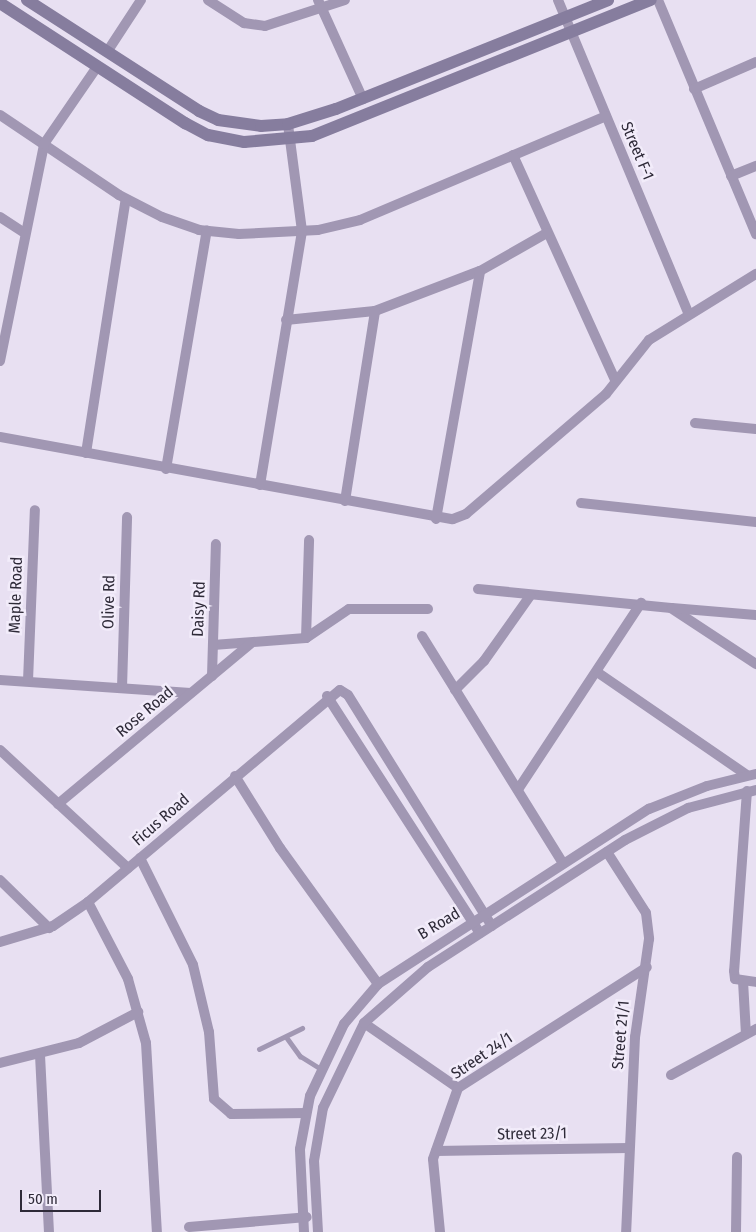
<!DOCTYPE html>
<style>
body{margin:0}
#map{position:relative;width:756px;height:1232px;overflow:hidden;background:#e8e0f2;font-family:"Fira Sans Condensed",sans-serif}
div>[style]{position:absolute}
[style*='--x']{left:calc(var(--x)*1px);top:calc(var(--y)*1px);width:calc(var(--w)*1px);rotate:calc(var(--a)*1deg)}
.lane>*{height:5px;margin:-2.5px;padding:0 2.5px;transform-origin:2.5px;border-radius:2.5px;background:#a197b3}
.street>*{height:10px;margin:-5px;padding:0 5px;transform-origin:5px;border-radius:5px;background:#a197b3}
.secondary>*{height:12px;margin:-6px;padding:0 6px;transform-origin:6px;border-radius:6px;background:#867d9e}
span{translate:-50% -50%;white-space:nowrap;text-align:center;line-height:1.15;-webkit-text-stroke:5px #f2ecfa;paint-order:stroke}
.street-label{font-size:16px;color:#2e2a38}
.scale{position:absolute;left:20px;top:1190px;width:81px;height:22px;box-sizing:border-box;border:2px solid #2e2a38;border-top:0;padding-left:6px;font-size:15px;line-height:18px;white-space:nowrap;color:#2e2a38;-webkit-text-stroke:4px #f2ecfa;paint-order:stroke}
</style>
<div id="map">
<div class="lane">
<i style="--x:286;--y:1037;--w:24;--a:54"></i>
<i style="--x:300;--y:1056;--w:25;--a:32"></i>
<i style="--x:259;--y:1049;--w:48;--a:-26"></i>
</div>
<div class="street">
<i style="--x:208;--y:0;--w:43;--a:32.6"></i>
<i style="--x:244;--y:23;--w:21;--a:8"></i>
<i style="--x:265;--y:26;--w:84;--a:-18"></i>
<i style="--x:318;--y:0;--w:109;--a:65.6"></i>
<i style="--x:558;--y:0;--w:339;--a:67.4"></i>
<i style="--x:658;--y:0;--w:254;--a:67.3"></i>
<i style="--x:107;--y:52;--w:62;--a:-56.8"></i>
<i style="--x:694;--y:89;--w:68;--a:-23.5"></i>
<i style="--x:0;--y:115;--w:143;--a:33.9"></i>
<i style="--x:119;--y:195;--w:48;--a:27.1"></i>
<i style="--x:162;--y:217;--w:39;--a:19"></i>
<i style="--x:199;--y:230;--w:40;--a:5.7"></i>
<i style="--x:239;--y:234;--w:79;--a:-2.9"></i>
<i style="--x:318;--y:230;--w:43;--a:-13.4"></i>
<i style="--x:360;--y:220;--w:267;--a:-22.9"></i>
<i style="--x:513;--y:155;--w:247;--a:65.6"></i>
<i style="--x:731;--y:176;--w:27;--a:-22"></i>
<i style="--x:0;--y:217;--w:30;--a:33"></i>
<i style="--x:286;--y:320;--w:89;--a:-5.8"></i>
<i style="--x:375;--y:311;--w:112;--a:-20.9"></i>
<i style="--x:480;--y:271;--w:77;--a:-29.6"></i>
<i style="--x:0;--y:361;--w:221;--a:-78.5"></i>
<i style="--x:44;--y:144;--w:93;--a:-55.5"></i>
<i style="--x:695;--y:423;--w:61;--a:5.6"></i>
<i style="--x:0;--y:437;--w:460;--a:10.3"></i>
<i style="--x:453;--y:519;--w:14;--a:-21"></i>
<i style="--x:466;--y:514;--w:184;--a:-40.6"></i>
<i style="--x:606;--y:394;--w:69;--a:-51.5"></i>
<i style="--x:649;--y:340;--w:126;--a:-31.7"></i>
<i style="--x:86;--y:453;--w:257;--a:-81.1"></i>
<i style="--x:166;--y:469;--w:242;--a:-80.3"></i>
<i style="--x:260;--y:485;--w:257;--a:-80.6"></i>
<i style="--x:302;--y:231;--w:108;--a:-97.5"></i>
<i style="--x:345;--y:501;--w:192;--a:-81"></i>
<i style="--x:581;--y:503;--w:176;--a:6.2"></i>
<i style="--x:436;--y:519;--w:252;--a:-79.9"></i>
<i style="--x:478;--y:589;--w:194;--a:5.6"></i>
<i style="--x:671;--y:608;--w:102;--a:33.4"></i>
<i style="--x:672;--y:608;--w:84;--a:4.8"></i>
<i style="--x:422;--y:636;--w:267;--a:58.2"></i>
<i style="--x:306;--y:638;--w:52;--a:-34"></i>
<i style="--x:349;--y:609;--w:79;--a:0"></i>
<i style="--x:213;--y:645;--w:93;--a:-4.3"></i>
<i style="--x:306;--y:638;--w:98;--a:-88.2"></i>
<i style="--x:597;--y:672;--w:182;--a:34.5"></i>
<i style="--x:212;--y:676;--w:132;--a:-88.3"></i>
<i style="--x:0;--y:680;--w:191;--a:3.9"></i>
<i style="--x:28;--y:681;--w:171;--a:-87.7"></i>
<i style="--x:122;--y:688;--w:171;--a:-88.3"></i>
<i style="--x:455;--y:690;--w:41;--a:-45"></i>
<i style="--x:484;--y:661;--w:80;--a:-54.7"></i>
<i style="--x:327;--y:696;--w:282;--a:57.2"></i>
<i style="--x:0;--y:750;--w:174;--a:42.7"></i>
<i style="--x:235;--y:776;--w:85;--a:58"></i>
<i style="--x:280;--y:848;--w:168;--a:54.2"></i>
<i style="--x:519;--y:788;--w:222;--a:-56.6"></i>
<i style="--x:747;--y:791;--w:180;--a:94.1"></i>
<i style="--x:734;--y:971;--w:8;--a:83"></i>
<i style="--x:735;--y:979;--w:21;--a:8"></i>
<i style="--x:58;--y:804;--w:251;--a:-39.8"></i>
<i style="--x:607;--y:852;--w:72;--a:57.4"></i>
<i style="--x:646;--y:913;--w:26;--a:83"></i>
<i style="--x:649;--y:939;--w:99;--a:98.1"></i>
<i style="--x:635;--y:1037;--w:195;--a:92.6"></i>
<i style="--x:140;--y:858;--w:119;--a:63.6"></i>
<i style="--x:193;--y:965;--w:69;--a:76.6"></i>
<i style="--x:209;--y:1032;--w:67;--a:85.7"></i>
<i style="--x:214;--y:1099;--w:23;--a:41"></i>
<i style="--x:231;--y:1114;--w:75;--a:-0.8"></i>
<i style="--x:0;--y:880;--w:69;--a:44.4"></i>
<i style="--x:88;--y:902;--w:87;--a:62.5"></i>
<i style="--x:128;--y:979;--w:66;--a:74.3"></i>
<i style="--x:146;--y:1043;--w:189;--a:86.7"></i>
<i style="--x:0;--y:942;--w:55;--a:-16.8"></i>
<i style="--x:53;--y:926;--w:42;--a:-34.4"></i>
<i style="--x:88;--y:902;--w:329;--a:-40.1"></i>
<i style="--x:340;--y:690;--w:9;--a:32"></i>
<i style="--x:348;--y:695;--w:272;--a:58.1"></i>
<i style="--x:743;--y:981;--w:53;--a:86.8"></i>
<i style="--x:364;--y:1023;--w:114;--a:34.7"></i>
<i style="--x:40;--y:1055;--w:177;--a:87.1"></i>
<i style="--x:0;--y:1063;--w:81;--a:-14.2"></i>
<i style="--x:79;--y:1043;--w:67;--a:-27.7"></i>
<i style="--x:671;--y:1075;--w:97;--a:-28.4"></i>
<i style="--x:436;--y:1151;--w:193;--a:-0.9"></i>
<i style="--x:189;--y:1227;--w:118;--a:-4.8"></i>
<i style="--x:304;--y:1232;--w:83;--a:-92.8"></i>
<i style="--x:300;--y:1149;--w:54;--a:-79.3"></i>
<i style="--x:310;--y:1096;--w:80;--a:-64.7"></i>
<i style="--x:344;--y:1024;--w:52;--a:-49.6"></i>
<i style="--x:378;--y:984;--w:323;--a:-32.9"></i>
<i style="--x:649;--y:809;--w:62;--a:-21.6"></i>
<i style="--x:707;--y:786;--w:50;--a:-13.8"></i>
<i style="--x:318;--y:1232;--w:71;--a:-93.2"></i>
<i style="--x:314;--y:1161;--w:54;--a:-80.4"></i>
<i style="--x:323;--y:1108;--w:94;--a:-64.2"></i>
<i style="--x:364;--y:1023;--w:85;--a:-41.2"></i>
<i style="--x:428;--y:967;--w:234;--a:-32.8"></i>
<i style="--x:625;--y:840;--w:71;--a:-26.9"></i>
<i style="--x:688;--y:808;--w:70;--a:-14.8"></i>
<i style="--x:440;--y:1232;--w:73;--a:-95.5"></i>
<i style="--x:433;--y:1159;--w:75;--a:-70.6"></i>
<i style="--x:458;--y:1088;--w:224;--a:-32.6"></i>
<i style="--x:736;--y:1232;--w:75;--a:-89.2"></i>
</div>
<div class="secondary">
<i style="--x:27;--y:0;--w:205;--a:32.8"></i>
<i style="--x:199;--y:111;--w:21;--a:25"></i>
<i style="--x:218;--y:120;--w:43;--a:7.9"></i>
<i style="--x:261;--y:126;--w:27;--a:-4"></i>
<i style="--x:288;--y:124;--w:50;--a:-17.4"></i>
<i style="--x:336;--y:109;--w:293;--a:-21.8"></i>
<i style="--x:0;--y:3;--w:221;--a:33"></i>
<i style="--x:185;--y:123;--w:26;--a:28"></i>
<i style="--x:208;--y:135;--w:37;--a:11"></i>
<i style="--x:244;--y:142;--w:68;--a:-5"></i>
<i style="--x:312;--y:136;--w:365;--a:-21.9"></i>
</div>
<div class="street-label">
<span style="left:637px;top:151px;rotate:67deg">Street F-1</span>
<span style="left:16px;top:595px;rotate:-88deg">Maple Road</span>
<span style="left:109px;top:602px;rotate:-89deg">Olive Rd</span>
<span style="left:199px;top:609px;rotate:-88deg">Daisy Rd</span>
<span style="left:145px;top:712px;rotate:-40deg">Rose Road</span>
<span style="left:161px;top:820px;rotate:-41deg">Ficus Road</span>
<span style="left:439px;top:924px;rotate:-31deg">B Road</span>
<span style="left:621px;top:1035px;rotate:-85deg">Street 21/1</span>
<span style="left:482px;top:1056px;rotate:-34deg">Street 24/1</span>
<span style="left:532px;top:1134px;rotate:-1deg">Street 23/1</span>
</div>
<div class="scale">50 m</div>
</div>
